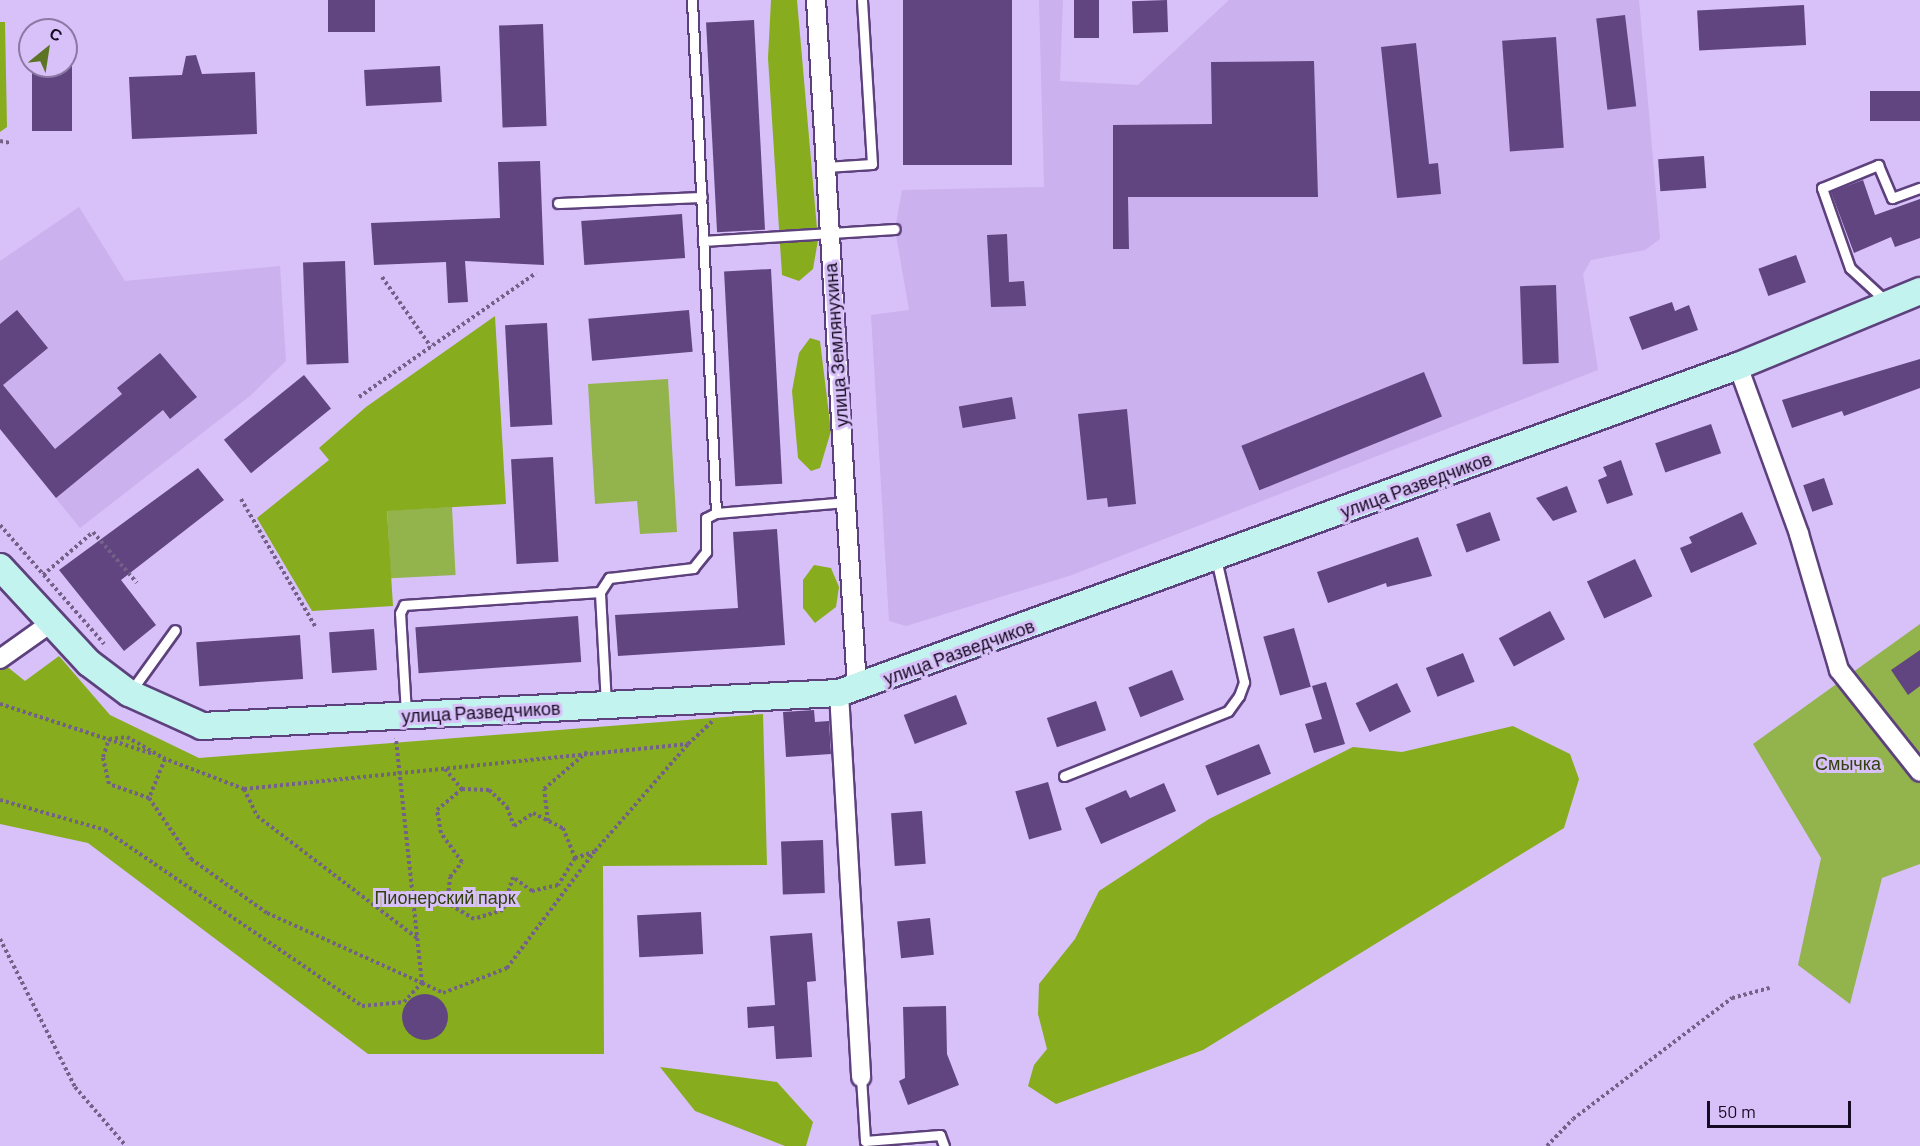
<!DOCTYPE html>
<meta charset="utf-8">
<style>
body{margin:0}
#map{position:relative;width:1920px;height:1146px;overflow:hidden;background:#d8c0f8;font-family:Barlow,sans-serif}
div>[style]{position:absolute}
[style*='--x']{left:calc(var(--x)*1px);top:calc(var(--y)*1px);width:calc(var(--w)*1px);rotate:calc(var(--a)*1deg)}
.built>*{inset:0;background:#cbb1ed}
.green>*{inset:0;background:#93b34d;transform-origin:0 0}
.forest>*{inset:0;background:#87ac1e}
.building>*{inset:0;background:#614581;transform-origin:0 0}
.round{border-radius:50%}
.path>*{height:4px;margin-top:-2px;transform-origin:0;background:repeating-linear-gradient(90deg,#736188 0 3px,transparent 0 6px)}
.roads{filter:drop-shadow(2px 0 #5d417d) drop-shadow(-2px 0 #5d417d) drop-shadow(0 2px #5d417d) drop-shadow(0 -2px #5d417d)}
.lane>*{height:9px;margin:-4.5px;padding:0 4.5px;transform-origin:4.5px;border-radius:4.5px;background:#fff}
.street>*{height:18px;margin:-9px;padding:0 9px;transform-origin:9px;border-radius:9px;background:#fff}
.secondary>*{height:26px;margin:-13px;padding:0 13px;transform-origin:13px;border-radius:13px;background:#c3f3ee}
span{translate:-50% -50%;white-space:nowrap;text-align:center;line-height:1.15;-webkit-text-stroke:6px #d8c0f8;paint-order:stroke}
.street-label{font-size:18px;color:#170b23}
.park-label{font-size:18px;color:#32410c}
.north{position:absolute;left:18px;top:18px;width:60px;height:60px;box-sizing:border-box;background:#d8c0f8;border:2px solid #8b78a3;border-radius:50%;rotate:30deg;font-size:16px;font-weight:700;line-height:24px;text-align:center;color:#170b23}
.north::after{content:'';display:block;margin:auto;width:21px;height:27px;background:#5d7425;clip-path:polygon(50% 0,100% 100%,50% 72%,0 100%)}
.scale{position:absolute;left:1707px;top:1101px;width:144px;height:27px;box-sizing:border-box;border:3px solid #170b23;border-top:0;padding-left:8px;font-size:18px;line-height:21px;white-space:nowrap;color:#170b23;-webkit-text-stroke:4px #d8c0f8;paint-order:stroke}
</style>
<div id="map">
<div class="built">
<i style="clip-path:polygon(1039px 0,1063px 0,1060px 81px,1138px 85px,1229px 0,1639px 0,1660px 239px,1645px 250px,1591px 260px,1583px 274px,1598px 370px,1072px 575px,906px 626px,889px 621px,871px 315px,909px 310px,895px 229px,902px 190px,1044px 187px)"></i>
<i style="clip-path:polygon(79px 207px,125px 281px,280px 266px,286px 361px,250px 396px,80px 528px,0 429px,0 261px)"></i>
</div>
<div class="green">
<i style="clip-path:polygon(668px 379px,677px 532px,640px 534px,637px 501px,595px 504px,588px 384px)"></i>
<i style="left:452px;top:507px;width:68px;height:65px;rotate:87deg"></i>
<i style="clip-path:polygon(1920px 624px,1920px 864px,1882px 878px,1850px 1004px,1798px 965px,1821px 858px,1753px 744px)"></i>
</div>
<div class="forest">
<i style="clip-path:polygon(771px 0,797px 0,818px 240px,813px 269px,799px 281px,782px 275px,768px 58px)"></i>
<i style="clip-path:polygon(0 22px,5px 22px,7px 127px,0 132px)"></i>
<i style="clip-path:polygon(495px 316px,506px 504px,387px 511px,393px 606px,312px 611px,257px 518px,329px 460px,319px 448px,366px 407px)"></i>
<i style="clip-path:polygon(810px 338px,820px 341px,831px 431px,820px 468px,811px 471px,798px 458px,792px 391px,799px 353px)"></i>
<i style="clip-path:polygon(814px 565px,831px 568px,839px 587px,836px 607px,815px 623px,803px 608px,803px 580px)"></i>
<i style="clip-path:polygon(59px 656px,110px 715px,199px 758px,763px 714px,767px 865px,603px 866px,604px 1054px,368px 1054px,88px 843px,0 824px,0 661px,25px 681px)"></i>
<i style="clip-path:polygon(1513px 726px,1570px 754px,1579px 779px,1564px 828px,1203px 1050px,1056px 1104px,1028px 1086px,1034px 1065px,1047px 1049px,1038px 1014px,1039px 984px,1075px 939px,1099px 891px,1209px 819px,1353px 747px,1402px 752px)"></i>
<i style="clip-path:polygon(660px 1067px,777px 1082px,813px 1122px,806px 1146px,785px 1146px,695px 1111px)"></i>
</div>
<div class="building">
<i style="left:328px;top:0;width:47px;height:32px"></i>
<i style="left:903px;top:0;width:109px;height:165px"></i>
<i style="left:1074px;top:0;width:25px;height:38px"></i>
<i style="left:1167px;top:0;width:32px;height:35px;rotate:88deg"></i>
<i style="left:1804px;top:5px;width:40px;height:107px;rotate:87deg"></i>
<i style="left:1625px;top:15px;width:92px;height:29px;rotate:83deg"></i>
<i style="left:754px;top:20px;width:210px;height:48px;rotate:87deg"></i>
<i style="left:543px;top:24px;width:102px;height:44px;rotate:88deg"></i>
<i style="left:1556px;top:37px;width:111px;height:54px;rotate:86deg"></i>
<i style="clip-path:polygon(1416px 43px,1429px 164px,1438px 163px,1441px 194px,1397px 198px,1381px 47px)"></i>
<i style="clip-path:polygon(196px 55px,202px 74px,255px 72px,257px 134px,132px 139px,129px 77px,182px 75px,186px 56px)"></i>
<i style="clip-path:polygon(1314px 61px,1318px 197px,1128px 197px,1129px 249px,1113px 249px,1113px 125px,1212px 124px,1211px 62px)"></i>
<i style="left:32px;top:66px;width:40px;height:65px"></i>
<i style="left:440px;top:66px;width:36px;height:76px;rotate:87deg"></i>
<i style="left:1920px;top:91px;width:30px;height:50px;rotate:90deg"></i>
<i style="left:1704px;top:156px;width:32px;height:46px;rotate:86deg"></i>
<i style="clip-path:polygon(540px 161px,544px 265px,465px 261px,468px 302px,448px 303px,446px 262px,374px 265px,371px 223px,500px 218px,498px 162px)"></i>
<i style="clip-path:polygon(1863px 180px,1875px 215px,1920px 199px,1920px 238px,1895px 247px,1891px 237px,1854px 253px,1831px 192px)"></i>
<i style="left:682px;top:214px;width:44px;height:101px;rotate:86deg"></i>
<i style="clip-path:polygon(1007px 234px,1009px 282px,1024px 281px,1026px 306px,991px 307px,987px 235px)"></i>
<i style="left:1796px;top:255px;width:29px;height:40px;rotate:70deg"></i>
<i style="left:345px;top:261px;width:102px;height:42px;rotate:88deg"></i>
<i style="left:771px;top:269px;width:215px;height:47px;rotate:87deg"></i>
<i style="left:1556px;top:285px;width:78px;height:36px;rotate:88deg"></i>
<i style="clip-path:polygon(1672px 302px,1675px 311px,1689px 305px,1698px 330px,1642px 350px,1629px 317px)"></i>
<i style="clip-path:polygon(17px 310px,48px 348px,3px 385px,55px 449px,122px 394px,117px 388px,160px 353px,197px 397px,170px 419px,163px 410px,56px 498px,0 429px,0 324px)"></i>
<i style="left:689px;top:310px;width:42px;height:101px;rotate:85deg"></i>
<i style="left:547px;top:323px;width:102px;height:42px;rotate:87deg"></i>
<i style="clip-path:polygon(1920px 359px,1920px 388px,1844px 416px,1842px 411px,1792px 428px,1782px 400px)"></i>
<i style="left:1424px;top:372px;width:48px;height:197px;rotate:68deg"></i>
<i style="left:304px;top:375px;width:43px;height:103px;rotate:51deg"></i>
<i style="left:1012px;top:397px;width:22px;height:54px;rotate:80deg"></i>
<i style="clip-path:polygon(1127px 409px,1136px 504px,1108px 507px,1107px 498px,1087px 500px,1078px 414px)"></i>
<i style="left:1711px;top:424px;width:31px;height:59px;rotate:71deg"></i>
<i style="left:553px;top:457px;width:105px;height:42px;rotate:87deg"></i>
<i style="clip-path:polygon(1621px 460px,1633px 495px,1607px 504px,1598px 480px,1607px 476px,1603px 467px)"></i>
<i style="clip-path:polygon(198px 468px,224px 500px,121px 580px,156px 625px,124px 651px,59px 570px)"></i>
<i style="left:1824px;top:478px;width:28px;height:22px;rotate:71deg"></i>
<i style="clip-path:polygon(1567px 486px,1577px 512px,1553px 521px,1536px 498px)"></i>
<i style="left:1490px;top:512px;width:30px;height:36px;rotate:70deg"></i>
<i style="clip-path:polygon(1742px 512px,1757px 544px,1691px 573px,1680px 548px,1692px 543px,1689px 537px)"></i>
<i style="clip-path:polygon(777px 529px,785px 645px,618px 656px,615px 615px,738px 608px,733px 532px)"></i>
<i style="clip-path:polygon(1418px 537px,1432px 576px,1387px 587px,1386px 583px,1328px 603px,1317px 572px)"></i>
<i style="left:1635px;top:559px;width:41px;height:53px;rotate:65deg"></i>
<i style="left:1550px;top:611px;width:32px;height:58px;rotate:62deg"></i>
<i style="left:578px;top:616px;width:46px;height:163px;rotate:86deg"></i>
<i style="left:1294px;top:628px;width:61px;height:32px;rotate:74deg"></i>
<i style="left:374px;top:629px;width:41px;height:45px;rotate:86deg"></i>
<i style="left:300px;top:635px;width:44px;height:104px;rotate:86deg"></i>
<i style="clip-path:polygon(1920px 650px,1920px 686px,1908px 695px,1891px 670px)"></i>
<i style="left:1463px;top:653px;width:31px;height:40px;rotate:68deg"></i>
<i style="left:1172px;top:670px;width:32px;height:47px;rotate:68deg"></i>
<i style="clip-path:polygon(1326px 682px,1345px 744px,1314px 753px,1305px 724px,1322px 719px,1312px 686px)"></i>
<i style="left:1397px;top:683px;width:32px;height:46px;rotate:64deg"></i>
<i style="left:956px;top:695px;width:31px;height:56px;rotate:69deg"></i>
<i style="left:1096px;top:701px;width:31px;height:52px;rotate:71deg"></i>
<i style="clip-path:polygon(814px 710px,815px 722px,829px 721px,831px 754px,786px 757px,783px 712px)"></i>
<i style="left:1259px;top:744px;width:32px;height:58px;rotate:68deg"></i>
<i style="left:1048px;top:782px;width:50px;height:34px;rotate:74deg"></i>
<i style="clip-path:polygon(1164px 783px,1176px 811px,1101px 844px,1085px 808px,1126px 790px,1130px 798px)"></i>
<i style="left:922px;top:811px;width:53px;height:31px;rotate:86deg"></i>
<i style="left:823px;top:840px;width:53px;height:42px;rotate:88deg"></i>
<i style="left:701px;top:912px;width:42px;height:64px;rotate:87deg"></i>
<i style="left:930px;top:918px;width:37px;height:33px;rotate:84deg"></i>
<i style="clip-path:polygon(812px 933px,816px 981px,807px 982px,812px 1057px,776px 1059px,774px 1026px,748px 1028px,747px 1007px,775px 1005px,770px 936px)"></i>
<i class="round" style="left:402px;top:994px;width:46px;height:46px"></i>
<i style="clip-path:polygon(946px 1006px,947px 1054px,959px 1085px,908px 1105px,899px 1081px,905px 1078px,903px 1007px)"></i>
</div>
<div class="path">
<i style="--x:0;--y:141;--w:10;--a:11"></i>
<i style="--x:382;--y:277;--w:85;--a:55"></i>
<i style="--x:359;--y:397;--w:216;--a:-35"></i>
<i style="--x:241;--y:499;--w:149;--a:59.8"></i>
<i style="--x:0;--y:525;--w:158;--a:48.8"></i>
<i style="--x:43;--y:575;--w:66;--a:-40.7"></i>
<i style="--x:93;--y:532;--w:67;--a:49.2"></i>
<i style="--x:0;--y:704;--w:161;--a:18.1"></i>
<i style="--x:163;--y:758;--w:87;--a:20.9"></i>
<i style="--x:244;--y:789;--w:446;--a:-5.8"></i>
<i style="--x:688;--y:744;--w:33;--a:-43"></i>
<i style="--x:445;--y:769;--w:26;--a:50"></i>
<i style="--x:462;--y:789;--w:27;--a:2"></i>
<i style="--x:489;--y:790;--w:25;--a:43"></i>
<i style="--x:507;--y:807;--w:20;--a:70"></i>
<i style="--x:514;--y:826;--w:23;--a:-34"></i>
<i style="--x:533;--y:813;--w:34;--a:27"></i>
<i style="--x:563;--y:828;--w:32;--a:68"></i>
<i style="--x:575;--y:858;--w:32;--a:122"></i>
<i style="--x:558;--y:885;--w:27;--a:167"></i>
<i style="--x:532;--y:891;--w:24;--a:-144"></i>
<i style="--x:513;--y:877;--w:34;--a:107"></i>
<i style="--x:503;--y:910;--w:30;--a:163"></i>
<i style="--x:474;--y:919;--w:31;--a:-149"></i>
<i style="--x:447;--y:903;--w:26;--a:-83"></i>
<i style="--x:450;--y:877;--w:19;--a:-51"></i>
<i style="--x:462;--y:862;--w:36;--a:-126"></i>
<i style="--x:441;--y:833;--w:23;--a:-100"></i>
<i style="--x:437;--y:810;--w:33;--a:-40"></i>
<i style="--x:244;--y:789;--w:30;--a:64"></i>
<i style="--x:257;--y:816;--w:201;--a:37.3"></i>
<i style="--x:149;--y:798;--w:42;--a:-160.7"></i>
<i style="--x:109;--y:784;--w:28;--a:-103"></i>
<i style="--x:103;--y:757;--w:19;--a:-72"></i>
<i style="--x:109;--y:739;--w:18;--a:-6"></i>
<i style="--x:127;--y:737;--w:44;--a:30.1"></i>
<i style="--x:165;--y:759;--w:42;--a:112.3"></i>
<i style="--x:149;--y:798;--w:74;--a:55.5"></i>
<i style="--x:191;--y:859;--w:93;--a:35.4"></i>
<i style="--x:267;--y:913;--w:170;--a:24.3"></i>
<i style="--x:422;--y:983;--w:246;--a:-96.1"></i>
<i style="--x:0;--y:800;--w:109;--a:15.9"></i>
<i style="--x:105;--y:830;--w:311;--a:34.4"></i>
<i style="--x:362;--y:1006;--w:42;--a:-5.4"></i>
<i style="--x:404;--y:1002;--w:26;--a:-47"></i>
<i style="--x:422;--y:983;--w:23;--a:25"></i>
<i style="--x:443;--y:993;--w:69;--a:-21.3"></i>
<i style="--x:507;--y:968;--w:146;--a:-53.1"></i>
<i style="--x:595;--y:851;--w:142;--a:-49"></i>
<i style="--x:548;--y:821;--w:32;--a:-97"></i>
<i style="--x:544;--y:789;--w:57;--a:-40.7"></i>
<i style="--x:575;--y:858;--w:20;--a:-18"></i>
<i style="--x:0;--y:939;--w:166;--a:63.1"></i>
<i style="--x:75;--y:1087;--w:78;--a:49.2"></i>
<i style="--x:1547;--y:1146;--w:37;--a:-46"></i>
<i style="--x:1573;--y:1119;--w:200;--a:-37.3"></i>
<i style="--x:1732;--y:998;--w:39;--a:-15"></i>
</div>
<div class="roads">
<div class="lane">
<i style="--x:692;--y:0;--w:514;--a:87.32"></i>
<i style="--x:826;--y:167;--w:46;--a:-3.7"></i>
<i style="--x:872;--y:164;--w:164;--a:-93.5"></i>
<i style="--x:558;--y:203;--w:144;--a:-2.4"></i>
<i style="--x:703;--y:241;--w:192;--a:-3.6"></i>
<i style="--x:1887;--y:302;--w:50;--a:-137.4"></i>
<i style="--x:1850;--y:268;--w:85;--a:-109.3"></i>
<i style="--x:1822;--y:188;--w:61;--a:-22.3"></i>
<i style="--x:1878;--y:165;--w:36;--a:67"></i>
<i style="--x:1892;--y:198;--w:30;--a:-20"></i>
<i style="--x:131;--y:691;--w:75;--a:-54.2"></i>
<i style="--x:606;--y:704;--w:112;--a:-93.1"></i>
<i style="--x:600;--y:592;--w:17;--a:-57"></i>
<i style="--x:609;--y:578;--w:85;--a:-6.8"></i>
<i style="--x:693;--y:568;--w:21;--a:-51"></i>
<i style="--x:706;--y:552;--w:34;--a:-90"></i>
<i style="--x:706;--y:518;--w:11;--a:-27"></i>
<i style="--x:716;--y:513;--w:130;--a:-4.8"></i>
<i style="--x:406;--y:713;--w:100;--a:-93.4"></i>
<i style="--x:400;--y:613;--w:9;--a:-63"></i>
<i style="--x:404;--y:605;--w:196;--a:-3.8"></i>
<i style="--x:1064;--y:776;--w:176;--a:-21.6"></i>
<i style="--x:1228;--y:711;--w:19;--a:-54"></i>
<i style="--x:1239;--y:696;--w:15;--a:-70"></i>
<i style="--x:1244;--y:682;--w:126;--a:-102.8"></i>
<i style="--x:861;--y:1077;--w:64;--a:86.4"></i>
<i style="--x:865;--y:1141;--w:75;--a:-4.6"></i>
<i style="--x:940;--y:1135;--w:12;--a:70"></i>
</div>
<div class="street">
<i style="--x:816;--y:0;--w:690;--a:86.59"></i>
<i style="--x:1738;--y:366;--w:179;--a:70"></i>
<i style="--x:1799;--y:534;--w:142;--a:73.6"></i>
<i style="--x:1839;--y:670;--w:130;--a:51.5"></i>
<i style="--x:0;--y:659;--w:59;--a:-35.3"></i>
<i style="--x:839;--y:693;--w:385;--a:86.7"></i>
</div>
<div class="secondary">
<i style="--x:0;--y:567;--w:131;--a:47.2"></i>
<i style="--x:89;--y:663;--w:50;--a:36.9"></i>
<i style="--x:129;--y:693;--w:80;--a:24.3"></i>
<i style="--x:202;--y:726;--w:638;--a:-2.97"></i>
<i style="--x:839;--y:693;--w:957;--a:-19.99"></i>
<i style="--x:1738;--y:366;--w:197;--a:-22.4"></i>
</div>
</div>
<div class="street-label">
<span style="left:836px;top:345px;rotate:-94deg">улица Землянухина</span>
<span style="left:1416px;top:485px;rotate:-20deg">улица Разведчиков</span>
<span style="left:959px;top:652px;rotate:-20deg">улица Разведчиков</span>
<span style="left:481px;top:712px;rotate:-3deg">улица Разведчиков</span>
</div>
<div class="park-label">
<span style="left:1848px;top:763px">Смычка</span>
<span style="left:445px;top:897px">Пионерский парк</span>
</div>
<div class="north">С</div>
<div class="scale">50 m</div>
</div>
